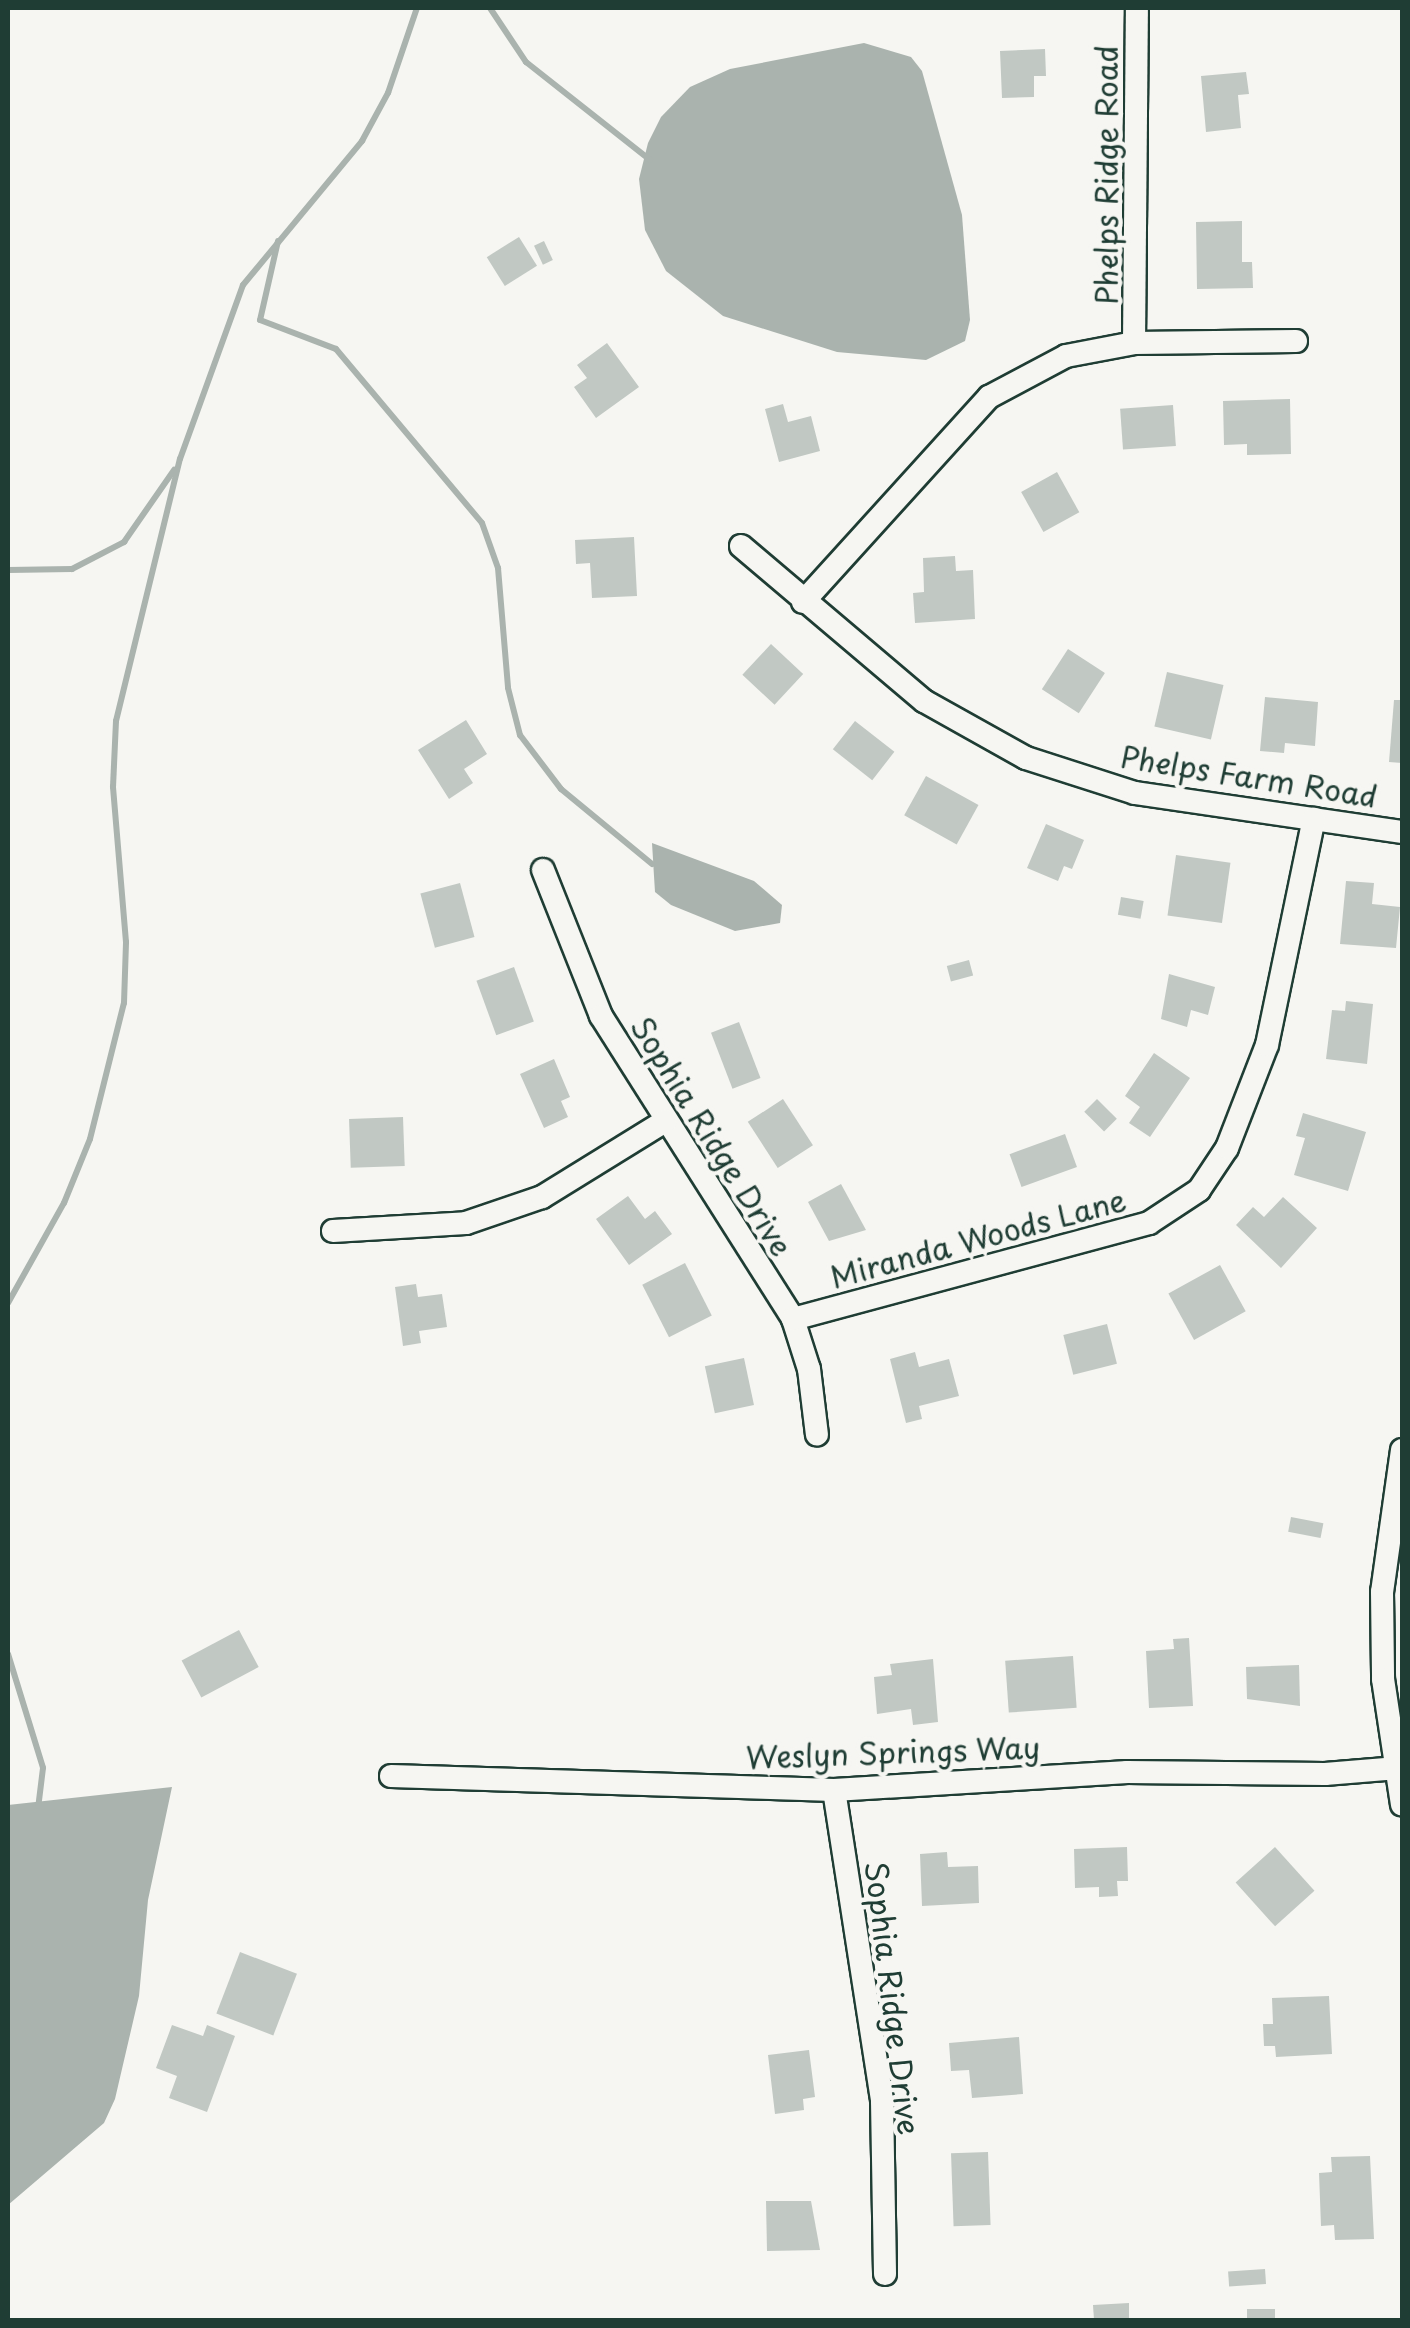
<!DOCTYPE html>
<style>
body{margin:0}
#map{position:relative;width:1410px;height:2328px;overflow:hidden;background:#f6f6f2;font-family:"Playpen Sans",sans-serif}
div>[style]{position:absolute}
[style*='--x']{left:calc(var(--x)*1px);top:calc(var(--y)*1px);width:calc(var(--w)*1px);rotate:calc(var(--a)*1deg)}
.water>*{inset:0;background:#aab3ae}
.stream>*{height:6px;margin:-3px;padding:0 3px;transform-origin:3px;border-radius:3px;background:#aab3ae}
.building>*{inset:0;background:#c1c8c3;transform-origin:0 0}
.roads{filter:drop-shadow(2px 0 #1f3d34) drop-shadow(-2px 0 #1f3d34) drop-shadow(0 2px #1f3d34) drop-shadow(0 -2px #1f3d34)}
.minor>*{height:22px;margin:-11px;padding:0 11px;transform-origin:11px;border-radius:11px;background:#f6f6f2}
span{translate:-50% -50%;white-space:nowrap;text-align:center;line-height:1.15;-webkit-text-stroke:9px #f6f6f2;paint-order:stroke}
.street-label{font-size:30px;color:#1f3d34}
.frame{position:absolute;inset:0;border:10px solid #1f3d34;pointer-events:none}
</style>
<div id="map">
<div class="water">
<i style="clip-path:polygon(864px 43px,911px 57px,922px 71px,962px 215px,970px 320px,965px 341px,926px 360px,837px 352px,723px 316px,666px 271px,645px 230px,639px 179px,648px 143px,661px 117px,690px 87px,730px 69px)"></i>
<i style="clip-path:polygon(652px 843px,754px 881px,782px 905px,780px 923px,735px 931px,671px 905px,655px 892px)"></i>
<i style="clip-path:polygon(172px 1787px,148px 1900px,139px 1996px,115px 2099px,104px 2123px,8px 2205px,8px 1805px)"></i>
</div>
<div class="stream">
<i style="--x:490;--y:8;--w:65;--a:56.3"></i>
<i style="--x:526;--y:62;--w:158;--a:38.3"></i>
<i style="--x:278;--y:241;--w:81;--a:102.8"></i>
<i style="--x:260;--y:320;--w:81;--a:20.9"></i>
<i style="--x:336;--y:349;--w:227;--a:50"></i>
<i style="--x:482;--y:523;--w:48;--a:70.4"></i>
<i style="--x:498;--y:568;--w:120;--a:85.2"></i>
<i style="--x:508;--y:688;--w:49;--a:75.7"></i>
<i style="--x:520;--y:735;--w:68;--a:52.8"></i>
<i style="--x:561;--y:789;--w:118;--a:39.5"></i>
<i style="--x:180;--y:459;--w:185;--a:-70.1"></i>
<i style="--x:243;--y:285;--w:187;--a:-50.4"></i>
<i style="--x:362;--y:141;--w:55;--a:-61.6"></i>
<i style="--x:388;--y:93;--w:90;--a:-71.2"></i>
<i style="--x:8;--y:570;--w:64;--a:-0.9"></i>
<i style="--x:72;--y:569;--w:59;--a:-27.4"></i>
<i style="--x:124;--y:542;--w:88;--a:-55.2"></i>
<i style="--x:8;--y:1303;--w:115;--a:-60.8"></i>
<i style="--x:64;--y:1203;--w:69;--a:-67.9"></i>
<i style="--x:90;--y:1139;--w:140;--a:-76"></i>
<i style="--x:124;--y:1003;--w:61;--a:-88.1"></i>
<i style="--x:126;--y:942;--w:156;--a:-94.8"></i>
<i style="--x:113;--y:787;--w:66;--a:-87.4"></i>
<i style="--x:116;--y:721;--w:270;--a:-76.3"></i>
<i style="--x:8;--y:1654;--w:119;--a:72.9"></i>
<i style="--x:43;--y:1768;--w:38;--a:97"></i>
</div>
<div class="building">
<i style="clip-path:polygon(1045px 49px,1046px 76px,1034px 76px,1034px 97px,1002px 98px,1000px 51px)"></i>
<i style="clip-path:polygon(1246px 72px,1249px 94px,1238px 95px,1241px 128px,1206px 132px,1201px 76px)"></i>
<i style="clip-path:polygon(1242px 221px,1242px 262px,1252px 262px,1253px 288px,1197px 289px,1196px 222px)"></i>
<i style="left:519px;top:237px;width:34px;height:38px;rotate:58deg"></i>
<i style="left:544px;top:241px;width:21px;height:11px;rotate:65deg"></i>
<i style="clip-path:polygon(607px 343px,639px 387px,596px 418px,574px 387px,587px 378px,577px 365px)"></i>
<i style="clip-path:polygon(1290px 399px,1291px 454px,1247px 455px,1247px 444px,1224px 445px,1223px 401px)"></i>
<i style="clip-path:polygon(783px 404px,788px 422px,811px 416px,820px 451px,779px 462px,765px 409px)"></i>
<i style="left:1173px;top:405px;width:41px;height:53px;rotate:86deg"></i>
<i style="left:1057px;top:472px;width:46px;height:41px;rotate:61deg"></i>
<i style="clip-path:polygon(634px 537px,637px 596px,592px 598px,590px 563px,576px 564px,575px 540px)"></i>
<i style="clip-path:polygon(955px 556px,956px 571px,973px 570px,975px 619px,915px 623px,913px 593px,924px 592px,923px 558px)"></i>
<i style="left:771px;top:644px;width:44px;height:42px;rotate:43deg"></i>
<i style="left:1068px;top:649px;width:44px;height:48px;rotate:33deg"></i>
<i style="left:1167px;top:672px;width:58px;height:56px;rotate:13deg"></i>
<i style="clip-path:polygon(1265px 697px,1318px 702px,1315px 746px,1285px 743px,1284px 753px,1260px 751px)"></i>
<i style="clip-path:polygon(1394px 700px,1402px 700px,1402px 763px,1389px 762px)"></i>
<i style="clip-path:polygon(466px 720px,487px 754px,464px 769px,473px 783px,449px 799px,418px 750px)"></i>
<i style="left:855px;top:721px;width:50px;height:36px;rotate:38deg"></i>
<i style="left:926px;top:776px;width:60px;height:45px;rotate:29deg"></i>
<i style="clip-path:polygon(1046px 824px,1084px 840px,1072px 869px,1064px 866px,1058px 881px,1027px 868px)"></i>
<i style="left:1176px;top:855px;width:55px;height:61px;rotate:8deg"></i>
<i style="clip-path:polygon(1346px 881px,1374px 883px,1372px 904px,1400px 907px,1396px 948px,1340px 944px)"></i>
<i style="left:460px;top:883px;width:56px;height:41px;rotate:75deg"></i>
<i style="left:1121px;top:897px;width:23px;height:18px;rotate:10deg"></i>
<i style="left:969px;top:960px;width:16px;height:23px;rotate:75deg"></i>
<i style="left:514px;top:967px;width:58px;height:40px;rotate:70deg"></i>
<i style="clip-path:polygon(1169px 974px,1215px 987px,1208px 1015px,1191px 1010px,1187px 1027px,1161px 1019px)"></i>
<i style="clip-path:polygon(1346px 1001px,1373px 1004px,1367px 1064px,1326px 1059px,1332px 1010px,1345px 1011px)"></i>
<i style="left:739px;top:1022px;width:60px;height:30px;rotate:69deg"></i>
<i style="clip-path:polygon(1154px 1053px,1190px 1078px,1150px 1137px,1129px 1123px,1140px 1107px,1125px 1096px)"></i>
<i style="clip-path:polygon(554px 1059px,570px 1097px,561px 1101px,568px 1117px,544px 1128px,520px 1074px)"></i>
<i style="left:783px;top:1099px;width:55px;height:42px;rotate:57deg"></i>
<i style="left:1097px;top:1099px;width:28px;height:18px;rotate:45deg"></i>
<i style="clip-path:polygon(1303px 1113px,1366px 1132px,1348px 1191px,1294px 1175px,1305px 1138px,1296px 1136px)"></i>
<i style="left:403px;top:1117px;width:49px;height:54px;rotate:88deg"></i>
<i style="left:1065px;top:1134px;width:35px;height:59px;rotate:70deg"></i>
<i style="clip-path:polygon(841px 1184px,866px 1230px,829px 1241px,808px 1202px)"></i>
<i style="clip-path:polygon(628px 1196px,645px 1219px,655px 1211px,672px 1234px,629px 1265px,596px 1219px)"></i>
<i style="clip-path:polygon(1283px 1197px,1317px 1228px,1281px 1268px,1236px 1225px,1253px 1207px,1264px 1217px)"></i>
<i style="left:685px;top:1263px;width:59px;height:48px;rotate:63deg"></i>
<i style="left:1220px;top:1265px;width:53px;height:59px;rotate:61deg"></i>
<i style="clip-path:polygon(416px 1284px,418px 1297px,442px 1294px,447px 1327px,419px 1331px,421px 1343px,403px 1346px,395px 1287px)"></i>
<i style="left:1107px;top:1324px;width:41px;height:45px;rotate:76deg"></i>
<i style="clip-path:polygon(915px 1352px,919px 1367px,949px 1359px,959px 1396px,919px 1406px,922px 1419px,906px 1423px,890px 1359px)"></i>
<i style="left:744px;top:1358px;width:48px;height:40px;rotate:78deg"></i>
<i style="left:1291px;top:1517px;width:33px;height:15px;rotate:11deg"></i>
<i style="left:239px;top:1630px;width:42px;height:65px;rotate:62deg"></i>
<i style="clip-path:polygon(1189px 1638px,1193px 1706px,1149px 1708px,1146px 1651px,1174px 1649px,1173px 1639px)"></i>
<i style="left:1073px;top:1656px;width:52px;height:68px;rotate:86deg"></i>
<i style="clip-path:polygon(933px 1659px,938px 1722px,913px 1725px,911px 1709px,877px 1714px,874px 1677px,892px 1675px,890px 1664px)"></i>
<i style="clip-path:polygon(1299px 1665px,1300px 1706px,1247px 1699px,1246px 1667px)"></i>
<i style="clip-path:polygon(1127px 1847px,1128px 1881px,1117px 1881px,1118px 1896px,1099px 1897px,1099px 1887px,1075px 1888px,1074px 1849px)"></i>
<i style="left:1275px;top:1847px;width:59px;height:53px;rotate:48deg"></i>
<i style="clip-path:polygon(947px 1852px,948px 1867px,978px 1866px,979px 1903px,922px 1906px,920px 1854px)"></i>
<i style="left:240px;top:1952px;width:61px;height:66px;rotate:21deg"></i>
<i style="clip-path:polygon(1329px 1996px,1332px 2054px,1276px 2057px,1275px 2046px,1264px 2046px,1263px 2024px,1273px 2024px,1272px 1998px)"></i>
<i style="clip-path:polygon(172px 2025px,203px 2036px,207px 2025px,235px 2036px,207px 2112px,169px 2098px,177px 2076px,156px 2068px)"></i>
<i style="clip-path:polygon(1019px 2037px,1023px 2094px,972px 2098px,969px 2070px,951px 2071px,949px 2043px)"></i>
<i style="clip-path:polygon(809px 2050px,815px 2097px,803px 2099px,804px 2110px,775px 2114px,768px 2055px)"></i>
<i style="left:988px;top:2152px;width:73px;height:37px;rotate:88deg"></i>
<i style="clip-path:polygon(1370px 2156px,1374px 2239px,1335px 2240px,1334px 2225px,1321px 2226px,1319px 2173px,1332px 2172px,1331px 2157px)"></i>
<i style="clip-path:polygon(766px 2201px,811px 2201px,820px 2250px,767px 2251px)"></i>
<i style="left:1265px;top:2269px;width:15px;height:37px;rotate:86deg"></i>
<i style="clip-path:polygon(1129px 2303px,1129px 2320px,1094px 2320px,1093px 2305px)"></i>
<i style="left:1247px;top:2309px;width:28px;height:11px"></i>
</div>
<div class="roads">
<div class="minor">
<i style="--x:1134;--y:343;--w:335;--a:-89.5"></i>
<i style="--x:741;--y:546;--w:240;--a:40.3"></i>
<i style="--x:924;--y:701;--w:117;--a:29.2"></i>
<i style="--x:1026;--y:758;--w:114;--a:17.8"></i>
<i style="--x:1135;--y:793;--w:270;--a:8.3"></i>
<i style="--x:803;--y:602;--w:277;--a:-47.8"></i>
<i style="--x:989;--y:397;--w:87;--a:-28"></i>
<i style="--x:1066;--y:356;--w:69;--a:-10.8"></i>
<i style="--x:1134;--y:343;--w:162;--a:-0.7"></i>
<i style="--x:543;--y:870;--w:157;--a:68.3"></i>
<i style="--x:601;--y:1016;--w:359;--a:57.6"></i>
<i style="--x:793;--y:1319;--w:52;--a:72.3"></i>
<i style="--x:809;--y:1369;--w:66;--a:83.1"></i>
<i style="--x:333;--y:1231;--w:133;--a:-3.4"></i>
<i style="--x:466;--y:1223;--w:80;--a:-18.9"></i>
<i style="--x:542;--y:1197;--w:145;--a:-31.7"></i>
<i style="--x:793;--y:1319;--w:369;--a:-15.1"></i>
<i style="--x:1149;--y:1223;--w:60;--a:-33.4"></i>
<i style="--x:1199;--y:1190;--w:50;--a:-56.3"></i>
<i style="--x:1227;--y:1148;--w:110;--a:-68.8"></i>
<i style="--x:1267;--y:1045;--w:231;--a:-78.3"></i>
<i style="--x:1402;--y:1450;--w:143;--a:98"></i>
<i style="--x:1382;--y:1592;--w:87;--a:89.3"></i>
<i style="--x:1383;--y:1679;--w:127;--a:81.4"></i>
<i style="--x:391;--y:1776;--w:443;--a:1.8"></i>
<i style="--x:834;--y:1790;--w:294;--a:-3.5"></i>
<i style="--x:1127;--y:1772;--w:198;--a:0.6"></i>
<i style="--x:1325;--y:1774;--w:73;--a:-4.7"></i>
<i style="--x:834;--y:1790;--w:315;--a:81.2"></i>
<i style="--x:882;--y:2101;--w:173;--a:89"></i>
</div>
</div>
<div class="street-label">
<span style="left:1106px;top:175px;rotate:-90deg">Phelps Ridge Road</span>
<span style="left:1249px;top:776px;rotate:9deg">Phelps Farm Road</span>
<span style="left:712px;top:1136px;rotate:58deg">Sophia Ridge Drive</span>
<span style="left:978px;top:1238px;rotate:-15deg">Miranda Woods Lane</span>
<span style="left:893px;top:1752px;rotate:-2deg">Weslyn Springs Way</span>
<span style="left:893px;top:1998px;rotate:83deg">Sophia Ridge Drive</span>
</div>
<div class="frame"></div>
</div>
